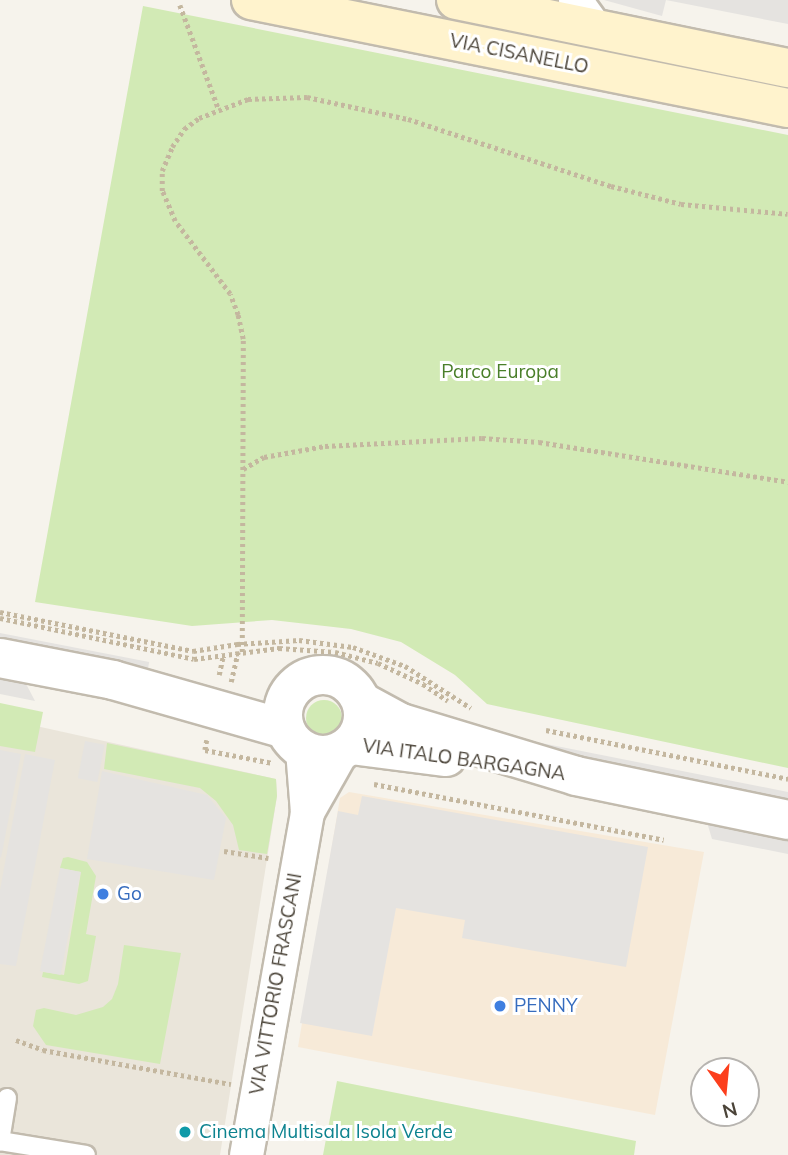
<!DOCTYPE html>
<style>
body{margin:0}
#map{position:relative;width:788px;height:1155px;overflow:hidden;background:#f6f3ec;font-family:Mulish,sans-serif}
div>[style]{position:absolute}
[style*='--x']{left:calc(var(--x)*1px);top:calc(var(--y)*1px);width:calc(var(--w)*1px);rotate:calc(var(--a)*1deg)}
.residential>*{inset:0;background:#eae5da}
.commercial>*{inset:0;background:#f7ead8}
.green>*{inset:0;background:#d2eab5}
.round{border-radius:50%}
.parking>*{inset:0;background:#e5e3e0;transform-origin:0 0}
.path>*{height:4.5px;margin-top:-2.25px;transform-origin:0;background:repeating-linear-gradient(90deg,#c4b79f 0 3.5px,transparent 0 7px)}
.roads{filter:drop-shadow(2px 0 #c2bbae) drop-shadow(-2px 0 #c2bbae) drop-shadow(0 2px #c2bbae) drop-shadow(0 -2px #c2bbae)}
.service>*{height:18px;margin:-9px;padding:0 9px;transform-origin:9px;border-radius:9px;background:#fff}
.minor>*{height:33px;margin:-16.5px;padding:0 16.5px;transform-origin:16.5px;border-radius:16.5px;background:#fff}
.tertiary>*{height:38px;margin:-19px;padding:0 19px;transform-origin:19px;border-radius:19px;background:#fff}
.tertiary>.ring{margin:-19px;padding:0;box-sizing:content-box;background:none;border:38px solid #fff;border-radius:50%}
.secondary>*{height:38px;margin:-19px;padding:0 19px;transform-origin:19px;border-radius:19px;background:#fff3cd}
.dots>*{width:19px;height:19px;translate:-50% -50%;box-sizing:border-box;border:4px solid #fff;border-radius:50%}
span{translate:-50% -50%;white-space:nowrap;text-align:center;line-height:1.15;-webkit-text-stroke:6px #fff;paint-order:stroke}
.street-label{font-size:19px;color:#4b4439}
.park-label{font-size:19px;color:#4a7f2a}
.shop-label{font-size:19px;color:#366cbe}
.left{translate:0 -50%;text-align:left}
.culture-label{font-size:19px;color:#0d838f}
.north{position:absolute;left:690px;top:1057px;width:70px;height:70px;box-sizing:border-box;background:#fff;border:2px solid #b7b4b0;border-radius:50%;rotate:165deg;font-size:19px;font-weight:700;line-height:28px;text-align:center;color:#4b4439}
.north::after{content:'';display:block;margin:auto;width:24px;height:32px;background:#fc3f1d;clip-path:polygon(50% 0,100% 100%,50% 72%,0 100%)}
</style>
<div id="map">
<div class="residential">
<i style="clip-path:polygon(0 718px,276px 779px,277px 796px,220px 1155px,0 1155px)"></i>
</div>
<div class="commercial">
<i style="clip-path:polygon(349px 792px,704px 852px,655px 1115px,298px 1047px,340px 798px)"></i>
</div>
<div class="green">
<i style="clip-path:polygon(143px 6px,788px 135px,788px 768px,487px 704px,455px 675px,401px 642px,351px 629px,272px 620px,192px 626px,35px 602px)"></i>
<i class="round" style="left:306px;top:700px;width:36px;height:36px"></i>
<i style="clip-path:polygon(0 703px,43px 712px,35px 752px,0 746px)"></i>
<i style="clip-path:polygon(107px 743px,276px 779px,277px 796px,267px 854px,239px 850px,233px 825px,216px 801px,200px 788px,104px 769px)"></i>
<i style="clip-path:polygon(68px 857px,87px 862px,96px 876px,86px 934px,96px 936px,88px 981px,79px 984px,42px 977px,43px 972px,64px 975px,81px 872px,60px 868px,63px 858px)"></i>
<i style="clip-path:polygon(124px 945px,181px 953px,160px 1064px,46px 1045px,33px 1026px,36px 1010px,44px 1008px,76px 1015px,103px 1007px,112px 999px,118px 984px)"></i>
<i style="clip-path:polygon(337px 1081px,636px 1141px,634px 1155px,323px 1155px)"></i>
</div>
<div class="parking">
<i style="clip-path:polygon(604px 0,788px 0,788px 24px,666px 0,662px 16px)"></i>
<i style="left:0;top:633px;width:152px;height:9px;rotate:11deg"></i>
<i style="clip-path:polygon(0 673px,23px 678px,35px 701px,0 694px)"></i>
<i style="clip-path:polygon(521px 739px,788px 792px,788px 803px,520px 748px)"></i>
<i style="left:85px;top:741px;width:20px;height:38px;rotate:11deg"></i>
<i style="clip-path:polygon(0 750px,21px 754px,1px 858px,0 857px)"></i>
<i style="clip-path:polygon(25px 754px,55px 760px,16px 966px,0 964px,0 890px)"></i>
<i style="clip-path:polygon(102px 771px,207px 795px,226px 818px,214px 880px,87px 859px)"></i>
<i style="clip-path:polygon(362px 796px,648px 847px,626px 967px,462px 938px,465px 920px,396px 908px,372px 1036px,300px 1023px,338px 811px,358px 815px)"></i>
<i style="clip-path:polygon(706px 819px,788px 835px,788px 854px,712px 839px)"></i>
<i style="left:60px;top:868px;width:21px;height:105px;rotate:11deg"></i>
</div>
<div class="path">
<i style="--x:180;--y:5;--w:112;--a:69.6"></i>
<i style="--x:243;--y:469;--w:24;--a:-30"></i>
<i style="--x:264;--y:457;--w:62;--a:-10.2"></i>
<i style="--x:325;--y:446;--w:157;--a:-2.9"></i>
<i style="--x:482;--y:438;--w:57;--a:4"></i>
<i style="--x:539;--y:442;--w:252;--a:9.1"></i>
<i style="--x:0;--y:612;--w:197;--a:11.4"></i>
<i style="--x:193;--y:651;--w:45;--a:-9"></i>
<i style="--x:237;--y:644;--w:62;--a:-3.7"></i>
<i style="--x:299;--y:640;--w:54;--a:7.4"></i>
<i style="--x:353;--y:647;--w:55;--a:20.1"></i>
<i style="--x:405;--y:666;--w:78;--a:32.5"></i>
<i style="--x:0;--y:618;--w:198;--a:11.9"></i>
<i style="--x:194;--y:659;--w:86;--a:-7.4"></i>
<i style="--x:279;--y:648;--w:56;--a:4.1"></i>
<i style="--x:335;--y:652;--w:44;--a:14.3"></i>
<i style="--x:378;--y:663;--w:50;--a:25"></i>
<i style="--x:423;--y:684;--w:30;--a:34"></i>
<i style="--x:242;--y:652;--w:313;--a:-89.8"></i>
<i style="--x:243;--y:339;--w:25;--a:-102"></i>
<i style="--x:238;--y:315;--w:22;--a:-111"></i>
<i style="--x:230;--y:294;--w:91;--a:-127"></i>
<i style="--x:175;--y:221;--w:33;--a:-113"></i>
<i style="--x:162;--y:191;--w:20;--a:-90"></i>
<i style="--x:162;--y:171;--w:26;--a:-67"></i>
<i style="--x:172;--y:147;--w:22;--a:-56"></i>
<i style="--x:184;--y:129;--w:19;--a:-36"></i>
<i style="--x:199;--y:118;--w:53;--a:-21.2"></i>
<i style="--x:248;--y:99;--w:59;--a:-1.9"></i>
<i style="--x:307;--y:97;--w:103;--a:12.3"></i>
<i style="--x:408;--y:119;--w:214;--a:18.3"></i>
<i style="--x:611;--y:186;--w:72;--a:14.4"></i>
<i style="--x:681;--y:204;--w:107;--a:5.3"></i>
<i style="--x:219;--y:675;--w:19;--a:-78"></i>
<i style="--x:231;--y:682;--w:31;--a:-77"></i>
<i style="--x:546;--y:730;--w:247;--a:11.4"></i>
<i style="--x:207;--y:740;--w:10;--a:101"></i>
<i style="--x:205;--y:750;--w:69;--a:10.8"></i>
<i style="--x:374;--y:784;--w:295;--a:10.9"></i>
<i style="--x:224;--y:851;--w:45;--a:9"></i>
<i style="--x:16;--y:1040;--w:29;--a:20"></i>
<i style="--x:43;--y:1050;--w:191;--a:10.3"></i>
</div>
<div class="roads">
<div class="service">
<i style="--x:7;--y:1098;--w:44;--a:99.2"></i>
<i style="--x:0;--y:1141;--w:87;--a:9.2"></i>
</div>
<div class="minor">
<i style="--x:575;--y:0;--w:36;--a:54"></i>
<i style="--x:307;--y:812;--w:69;--a:-60.5"></i>
<i style="--x:246;--y:1155;--w:348;--a:-79.9"></i>
<i style="--x:307;--y:812;--w:62;--a:-94.6"></i>
</div>
<div class="tertiary">
<i style="--x:0;--y:658;--w:115;--a:11"></i>
<i style="--x:113;--y:680;--w:179;--a:15.9"></i>
<i class="ring" style="left:283px;top:675px;width:42px;height:42px"></i>
<i style="--x:362;--y:702;--w:44;--a:28.3"></i>
<i style="--x:401;--y:723;--w:183;--a:16.8"></i>
<i style="--x:576;--y:776;--w:217;--a:11.7"></i>
<i style="--x:351;--y:745;--w:96;--a:7.2"></i>
</div>
<div class="secondary">
<i style="--x:251;--y:0;--w:548;--a:11.37"></i>
<i style="--x:456;--y:0;--w:339;--a:11.6"></i>
</div>
</div>
<div class="dots">
<i style="left:103px;top:894px;background:#3f7fe0"></i>
<i style="left:500px;top:1006px;background:#3f7fe0"></i>
<i style="left:185px;top:1132px;background:#0f9aa8"></i>
</div>
<div class="street-label">
<span style="left:519px;top:54px;rotate:11deg">VIA CISANELLO</span>
<span style="left:464px;top:760px;rotate:8deg">VIA ITALO BARGAGNA</span>
<span style="left:276px;top:984px;rotate:-80deg">VIA VITTORIO FRASCANI</span>
</div>
<div class="park-label">
<span style="left:500px;top:372px">Parco Europa</span>
</div>
<div class="shop-label">
<span class="left" style="left:117px;top:894px">Go</span>
<span class="left" style="left:514px;top:1006px">PENNY</span>
</div>
<div class="culture-label">
<span class="left" style="left:199px;top:1132px">Cinema Multisala Isola Verde</span>
</div>
<div class="north">N</div>
</div>
